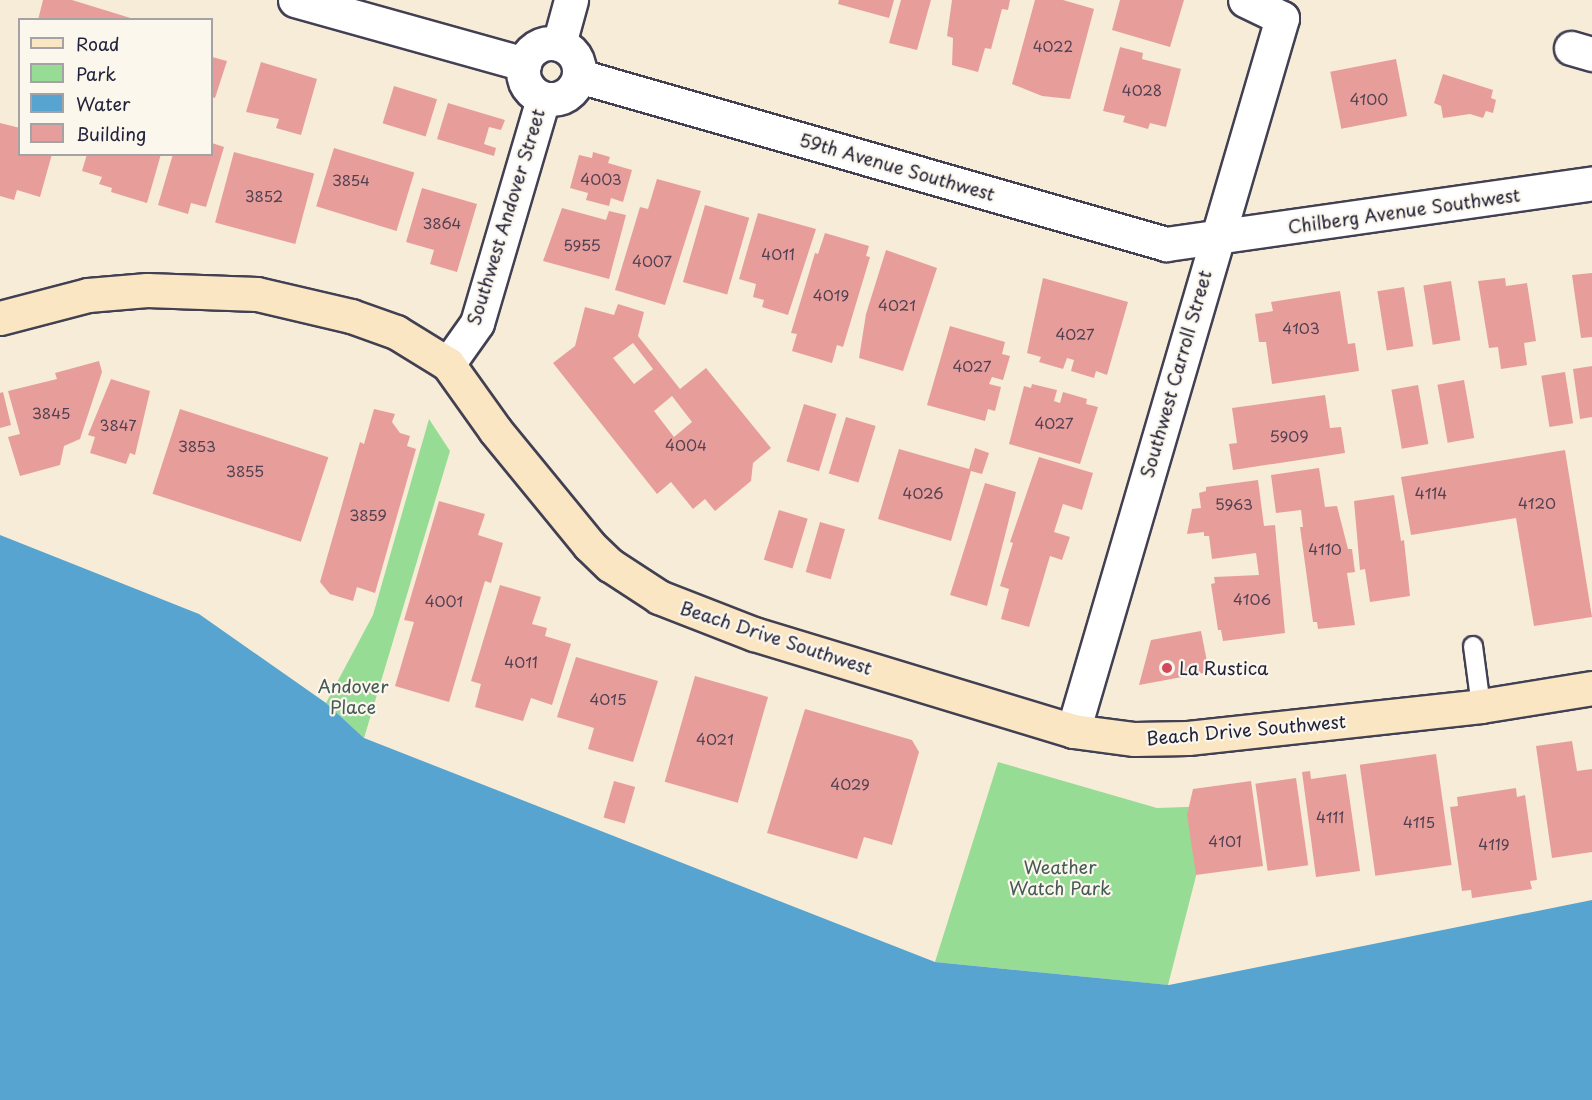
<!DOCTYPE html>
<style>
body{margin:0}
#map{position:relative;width:1592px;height:1100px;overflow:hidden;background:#f7ecd8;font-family:"Playpen Sans",sans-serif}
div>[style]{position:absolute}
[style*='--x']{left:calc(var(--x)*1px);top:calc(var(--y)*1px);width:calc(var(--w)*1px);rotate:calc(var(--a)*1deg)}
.green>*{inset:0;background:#97dc94}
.water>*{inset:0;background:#56a4cf}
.building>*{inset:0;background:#e79e9b;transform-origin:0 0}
.roads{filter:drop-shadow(2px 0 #424053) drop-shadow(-2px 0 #424053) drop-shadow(0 2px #424053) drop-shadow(0 -2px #424053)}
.lane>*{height:18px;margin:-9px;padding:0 9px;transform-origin:9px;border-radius:9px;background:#fff}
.street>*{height:33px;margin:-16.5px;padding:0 16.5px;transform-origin:16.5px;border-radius:16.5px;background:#fff}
.street>.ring{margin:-16.5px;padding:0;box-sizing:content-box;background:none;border:33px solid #fff;border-radius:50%}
.secondary>*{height:33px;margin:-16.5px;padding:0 16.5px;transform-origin:16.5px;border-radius:16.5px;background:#fbe6c4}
.dots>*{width:16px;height:16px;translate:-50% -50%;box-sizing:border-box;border:3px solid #fbf7ec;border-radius:50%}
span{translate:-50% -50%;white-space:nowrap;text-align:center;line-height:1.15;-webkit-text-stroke:4.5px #fbf7ec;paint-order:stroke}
.number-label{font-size:15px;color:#534153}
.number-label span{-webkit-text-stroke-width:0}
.street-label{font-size:18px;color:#22223b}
.poi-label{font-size:18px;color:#22223b}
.left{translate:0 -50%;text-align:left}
.park-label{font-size:18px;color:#455a56}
.legend{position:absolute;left:18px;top:18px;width:195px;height:138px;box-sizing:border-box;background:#fbf7ec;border:2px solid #a4a2a5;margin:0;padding:8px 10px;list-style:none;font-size:18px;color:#22223b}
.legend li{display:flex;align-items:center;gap:12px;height:30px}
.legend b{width:30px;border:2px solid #a4a2a5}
</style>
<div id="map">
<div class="green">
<i style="clip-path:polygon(429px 419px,450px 451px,364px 738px,326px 703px,373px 615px)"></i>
<i style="clip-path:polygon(998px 762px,1157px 808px,1214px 806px,1168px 985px,935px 962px)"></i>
</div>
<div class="water">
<i style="clip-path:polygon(0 535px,199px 614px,326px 703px,364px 738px,935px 962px,1169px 985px,1592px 900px,1592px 1100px,0 1100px)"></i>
</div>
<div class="building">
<i style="clip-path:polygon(43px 0,72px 0,137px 20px,38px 20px)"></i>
<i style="clip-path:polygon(839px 0,894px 0,889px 18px,838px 4px)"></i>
<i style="clip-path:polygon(901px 0,931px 0,917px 50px,889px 43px)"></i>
<i style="clip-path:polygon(952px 0,1010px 0,1008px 10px,1002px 9px,991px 49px,985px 48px,978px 72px,952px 65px,953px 38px,947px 36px)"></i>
<i style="clip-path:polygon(1035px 0,1063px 0,1094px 9px,1070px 99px,1042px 96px,1012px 84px)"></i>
<i style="clip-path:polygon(1120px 0,1184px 0,1170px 47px,1112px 30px)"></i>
<i style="clip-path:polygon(1120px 47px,1143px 53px,1142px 59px,1181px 69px,1166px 127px,1150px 123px,1148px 129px,1123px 122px,1125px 116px,1103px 111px)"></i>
<i style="clip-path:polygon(212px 57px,227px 61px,215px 98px,212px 97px)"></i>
<i style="left:1396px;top:59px;width:58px;height:67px;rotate:79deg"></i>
<i style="clip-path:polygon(261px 62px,317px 79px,301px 135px,276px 128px,279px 119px,246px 112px)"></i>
<i style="clip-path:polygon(1443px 74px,1493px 90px,1491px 98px,1496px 100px,1493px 113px,1486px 111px,1483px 118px,1470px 114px,1443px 118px,1441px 106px,1434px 103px)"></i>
<i style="left:394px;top:86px;width:45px;height:39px;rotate:17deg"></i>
<i style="clip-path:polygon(448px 103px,505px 120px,501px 130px,489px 127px,484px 144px,496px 148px,494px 156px,437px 139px)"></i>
<i style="clip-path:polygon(0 123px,20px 128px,20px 154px,52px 154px,40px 197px,17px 190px,14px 200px,0 196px)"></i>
<i style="clip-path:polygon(212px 143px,224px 147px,206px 207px,191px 203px,188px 214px,158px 205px,173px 154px,212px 154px)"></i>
<i style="left:334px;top:148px;width:84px;height:61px;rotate:17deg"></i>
<i style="left:234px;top:152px;width:83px;height:73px;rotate:15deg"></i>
<i style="clip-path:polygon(593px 152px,610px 157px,608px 163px,632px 170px,623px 202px,611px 198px,609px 206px,586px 200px,588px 193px,570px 188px,579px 155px,592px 158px)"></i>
<i style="clip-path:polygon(87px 154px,161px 154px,147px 203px,111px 192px,112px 188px,99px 184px,102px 177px,82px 171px)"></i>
<i style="clip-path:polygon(657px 179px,701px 191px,665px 305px,615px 290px,640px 207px,648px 209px)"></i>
<i style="clip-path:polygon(422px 188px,477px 204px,457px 272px,430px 264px,434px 250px,406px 242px)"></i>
<i style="left:705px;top:205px;width:46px;height:80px;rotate:16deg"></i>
<i style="clip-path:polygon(562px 208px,606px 220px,609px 211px,626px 215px,609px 279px,543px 261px)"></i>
<i style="clip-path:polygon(758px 213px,816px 229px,788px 315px,762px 307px,764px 300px,753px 297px,756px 284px,739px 279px)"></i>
<i style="clip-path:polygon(825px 233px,869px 246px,866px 256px,870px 257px,843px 347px,837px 345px,832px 363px,792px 351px,797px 334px,791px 333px,815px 253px,818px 254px)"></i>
<i style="clip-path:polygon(886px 250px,937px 268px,903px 371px,859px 358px,866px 314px)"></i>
<i style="clip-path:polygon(1592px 273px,1592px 337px,1581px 338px,1572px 275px)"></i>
<i style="clip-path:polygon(1043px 278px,1128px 302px,1107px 375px,1096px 371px,1094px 378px,1071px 371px,1074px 360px,1067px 358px,1063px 369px,1039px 362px,1041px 357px,1027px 353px)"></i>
<i style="clip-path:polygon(1505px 278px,1506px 286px,1527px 283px,1536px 341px,1524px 343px,1527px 365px,1501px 369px,1498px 347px,1489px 348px,1478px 281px)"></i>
<i style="left:1451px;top:281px;width:60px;height:28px;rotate:81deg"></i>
<i style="left:1404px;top:287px;width:60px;height:27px;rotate:81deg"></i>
<i style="clip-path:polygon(1340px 291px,1348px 344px,1355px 343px,1359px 371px,1272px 384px,1266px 342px,1259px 342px,1255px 314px,1273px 311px,1271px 302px)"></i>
<i style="clip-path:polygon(evenodd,618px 304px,644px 312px,638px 336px,680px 389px,706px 368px,771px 448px,753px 463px,751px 481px,715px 511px,705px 499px,693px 509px,671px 482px,657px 494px,553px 363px,575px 346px,585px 307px,614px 315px,618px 304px,633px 343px,653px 369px,634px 384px,613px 358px,633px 343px,618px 304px,672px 396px,692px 422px,674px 437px,654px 411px,672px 396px)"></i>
<i style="clip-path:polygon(950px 326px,1005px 342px,1002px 354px,1010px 356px,1003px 380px,992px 377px,989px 384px,1001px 387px,995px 411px,988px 409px,985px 421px,927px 405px)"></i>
<i style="clip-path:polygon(99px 361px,102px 372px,80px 439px,64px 446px,60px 465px,20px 476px,8px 437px,20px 434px,8px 391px,57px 379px,55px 373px)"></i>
<i style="clip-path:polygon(1592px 366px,1592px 417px,1580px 419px,1573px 369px)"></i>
<i style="left:1565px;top:372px;width:52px;height:24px;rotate:81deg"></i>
<i style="clip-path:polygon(111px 379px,150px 391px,135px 455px,130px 453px,126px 464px,90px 453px,95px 437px,88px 435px)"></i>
<i style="left:1464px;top:380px;width:59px;height:27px;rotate:80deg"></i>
<i style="clip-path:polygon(1032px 384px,1057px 390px,1054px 401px,1060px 403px,1063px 392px,1087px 399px,1086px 404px,1098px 407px,1080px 464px,1009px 444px,1024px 386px,1031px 388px)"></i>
<i style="left:1418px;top:385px;width:60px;height:27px;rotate:80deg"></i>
<i style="clip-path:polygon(3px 392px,11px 425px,0 428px,0 393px)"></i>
<i style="clip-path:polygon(1325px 395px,1330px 428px,1341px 427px,1345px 453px,1233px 470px,1229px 444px,1237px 443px,1232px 408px)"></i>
<i style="left:804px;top:404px;width:34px;height:60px;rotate:17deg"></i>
<i style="left:180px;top:409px;width:156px;height:89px;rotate:18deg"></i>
<i style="clip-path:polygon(374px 409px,395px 414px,392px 422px,400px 433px,410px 436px,407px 446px,416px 449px,375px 593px,357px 587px,353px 601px,330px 594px,320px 582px,360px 442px,364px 444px)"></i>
<i style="left:846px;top:417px;width:31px;height:59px;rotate:17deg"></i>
<i style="clip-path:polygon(975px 448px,989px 453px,982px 474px,971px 471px,951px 541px,878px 519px,899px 449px,969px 469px)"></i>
<i style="clip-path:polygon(1565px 450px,1592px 617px,1534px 626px,1516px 518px,1411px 535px,1401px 477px)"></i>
<i style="clip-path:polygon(1039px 457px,1093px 473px,1082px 510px,1063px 504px,1054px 532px,1070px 537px,1062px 560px,1050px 556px,1029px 627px,1001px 619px,1009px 589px,1000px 586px,1013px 543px,1010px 542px)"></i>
<i style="clip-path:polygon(1319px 468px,1325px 507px,1337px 506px,1348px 549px,1352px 549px,1355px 572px,1347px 573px,1355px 625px,1318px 629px,1317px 622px,1313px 622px,1300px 527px,1303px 527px,1301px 510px,1276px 513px,1271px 475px)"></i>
<i style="clip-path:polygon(1258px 480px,1264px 526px,1275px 525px,1285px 633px,1223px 641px,1221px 630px,1218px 630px,1211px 584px,1215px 583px,1214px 577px,1259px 575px,1256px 553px,1212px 559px,1209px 536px,1204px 536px,1204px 532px,1187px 534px,1192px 509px,1201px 508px,1199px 493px,1206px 491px,1206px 487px)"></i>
<i style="clip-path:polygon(985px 483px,1016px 492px,987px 606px,950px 595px)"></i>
<i style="clip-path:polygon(1394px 495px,1401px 541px,1404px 540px,1410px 596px,1370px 602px,1365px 569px,1360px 570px,1354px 501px)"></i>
<i style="clip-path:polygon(439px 501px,485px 514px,478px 535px,503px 543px,491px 583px,485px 581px,449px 702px,395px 686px,414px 622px,404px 620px)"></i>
<i style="left:779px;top:510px;width:30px;height:52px;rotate:17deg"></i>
<i style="left:820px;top:522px;width:26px;height:52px;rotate:16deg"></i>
<i style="clip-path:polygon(500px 585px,541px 597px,532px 624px,547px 628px,545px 636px,571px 644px,552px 705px,531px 698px,523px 721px,475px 707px,481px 684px,471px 681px)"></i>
<i style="clip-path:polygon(1201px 631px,1209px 672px,1139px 685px,1151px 640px)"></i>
<i style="clip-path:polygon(576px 657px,658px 681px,633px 762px,588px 749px,594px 728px,557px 717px)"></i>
<i style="left:695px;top:676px;width:76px;height:110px;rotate:16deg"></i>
<i style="clip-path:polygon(805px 709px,912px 740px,919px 752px,892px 845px,864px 837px,857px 859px,767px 833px)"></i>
<i style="clip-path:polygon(1572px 741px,1577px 771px,1592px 769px,1592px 852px,1552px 858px,1536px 746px)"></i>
<i style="left:1436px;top:754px;width:112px;height:77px;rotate:82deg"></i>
<i style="clip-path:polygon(1310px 771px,1311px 779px,1346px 774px,1360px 871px,1316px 877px,1302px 772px)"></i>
<i style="left:1296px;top:778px;width:88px;height:41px;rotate:82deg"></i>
<i style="left:614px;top:781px;width:22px;height:38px;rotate:16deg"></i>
<i style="clip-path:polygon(1251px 781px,1263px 866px,1196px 875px,1187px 815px,1193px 789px)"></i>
<i style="clip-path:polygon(1516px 788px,1517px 797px,1525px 795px,1537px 880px,1530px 881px,1532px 889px,1472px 898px,1471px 890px,1462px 891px,1450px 807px,1458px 806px,1457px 797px)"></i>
</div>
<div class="roads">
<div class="lane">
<i style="--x:1473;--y:646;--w:61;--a:82.4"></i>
</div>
<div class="street">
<i style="--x:295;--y:0;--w:238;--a:15.6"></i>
<i class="ring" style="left:523px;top:43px;width:23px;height:23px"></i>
<i style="--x:559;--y:44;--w:46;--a:-74.7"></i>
<i style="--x:1571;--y:48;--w:22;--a:16"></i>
<i style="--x:579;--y:76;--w:611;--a:15.97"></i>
<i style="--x:1166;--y:244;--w:430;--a:-8.1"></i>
<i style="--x:448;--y:364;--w:50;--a:-54.7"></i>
<i style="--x:477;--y:323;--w:234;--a:-73.6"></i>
<i style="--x:1073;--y:731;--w:743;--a:-73.66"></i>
<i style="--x:1282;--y:18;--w:41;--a:-154.1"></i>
</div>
<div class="secondary">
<i style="--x:0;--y:318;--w:91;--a:-14.6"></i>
<i style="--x:88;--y:295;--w:59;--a:-4.8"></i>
<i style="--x:147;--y:290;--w:110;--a:2.1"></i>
<i style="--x:257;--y:294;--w:97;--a:13.2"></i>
<i style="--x:351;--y:316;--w:48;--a:19.6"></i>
<i style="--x:396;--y:332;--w:61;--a:31.6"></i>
<i style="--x:448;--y:364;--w:81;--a:54.5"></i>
<i style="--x:495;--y:430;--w:149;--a:50.7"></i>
<i style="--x:589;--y:545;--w:29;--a:44"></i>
<i style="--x:610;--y:565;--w:59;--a:33.1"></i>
<i style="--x:659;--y:597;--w:102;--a:21.3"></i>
<i style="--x:754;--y:634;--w:333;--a:16.9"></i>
<i style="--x:1073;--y:731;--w:62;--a:7.5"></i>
<i style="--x:1134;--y:739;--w:54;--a:-1.1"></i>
<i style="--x:1188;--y:738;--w:295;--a:-6.2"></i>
<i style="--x:1481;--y:706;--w:112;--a:-9.2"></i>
</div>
</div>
<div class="dots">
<i style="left:1167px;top:668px;background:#d1495b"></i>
</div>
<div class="number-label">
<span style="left:1053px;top:46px">4022</span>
<span style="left:1142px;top:90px">4028</span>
<span style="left:1369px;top:99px">4100</span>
<span style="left:601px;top:179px">4003</span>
<span style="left:351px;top:180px">3854</span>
<span style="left:264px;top:196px">3852</span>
<span style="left:442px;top:223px">3864</span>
<span style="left:582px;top:245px">5955</span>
<span style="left:778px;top:254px">4011</span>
<span style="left:652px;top:261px">4007</span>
<span style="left:831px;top:295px">4019</span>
<span style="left:897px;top:305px">4021</span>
<span style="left:1301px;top:328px">4103</span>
<span style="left:1075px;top:334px">4027</span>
<span style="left:972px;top:366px">4027</span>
<span style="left:51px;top:413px">3845</span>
<span style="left:1054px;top:423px">4027</span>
<span style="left:118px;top:425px">3847</span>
<span style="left:1289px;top:436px">5909</span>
<span style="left:686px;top:445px">4004</span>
<span style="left:197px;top:446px">3853</span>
<span style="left:245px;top:471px">3855</span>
<span style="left:923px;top:493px">4026</span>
<span style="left:1431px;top:493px">4114</span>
<span style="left:1537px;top:503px">4120</span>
<span style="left:1234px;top:504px">5963</span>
<span style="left:368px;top:515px">3859</span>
<span style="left:1325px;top:549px">4110</span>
<span style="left:1252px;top:599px">4106</span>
<span style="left:444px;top:601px">4001</span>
<span style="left:521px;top:662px">4011</span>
<span style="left:608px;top:699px">4015</span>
<span style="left:715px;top:739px">4021</span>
<span style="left:850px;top:784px">4029</span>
<span style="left:1330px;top:817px">4111</span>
<span style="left:1419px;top:822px">4115</span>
<span style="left:1225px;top:841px">4101</span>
<span style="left:1494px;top:844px">4119</span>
</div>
<div class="street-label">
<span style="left:897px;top:167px;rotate:16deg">59th Avenue Southwest</span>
<span style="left:1404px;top:211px;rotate:-8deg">Chilberg Avenue Southwest</span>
<span style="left:506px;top:217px;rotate:-73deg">Southwest Andover Street</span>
<span style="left:1176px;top:374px;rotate:-74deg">Southwest Carroll Street</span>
<span style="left:776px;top:638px;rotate:18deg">Beach Drive Southwest</span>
<span style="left:1246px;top:730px;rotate:-5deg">Beach Drive Southwest</span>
</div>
<div class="poi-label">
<span class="left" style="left:1179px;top:668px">La Rustica</span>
</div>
<div class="park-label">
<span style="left:353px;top:697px">Andover<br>Place</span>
<span style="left:1060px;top:878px">Weather<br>Watch Park</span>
</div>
<ul class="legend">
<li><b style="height:8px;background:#fbe6c4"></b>Road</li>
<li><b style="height:16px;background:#97dc94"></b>Park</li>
<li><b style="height:16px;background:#56a4cf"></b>Water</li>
<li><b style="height:16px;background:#e79e9b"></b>Building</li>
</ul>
</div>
